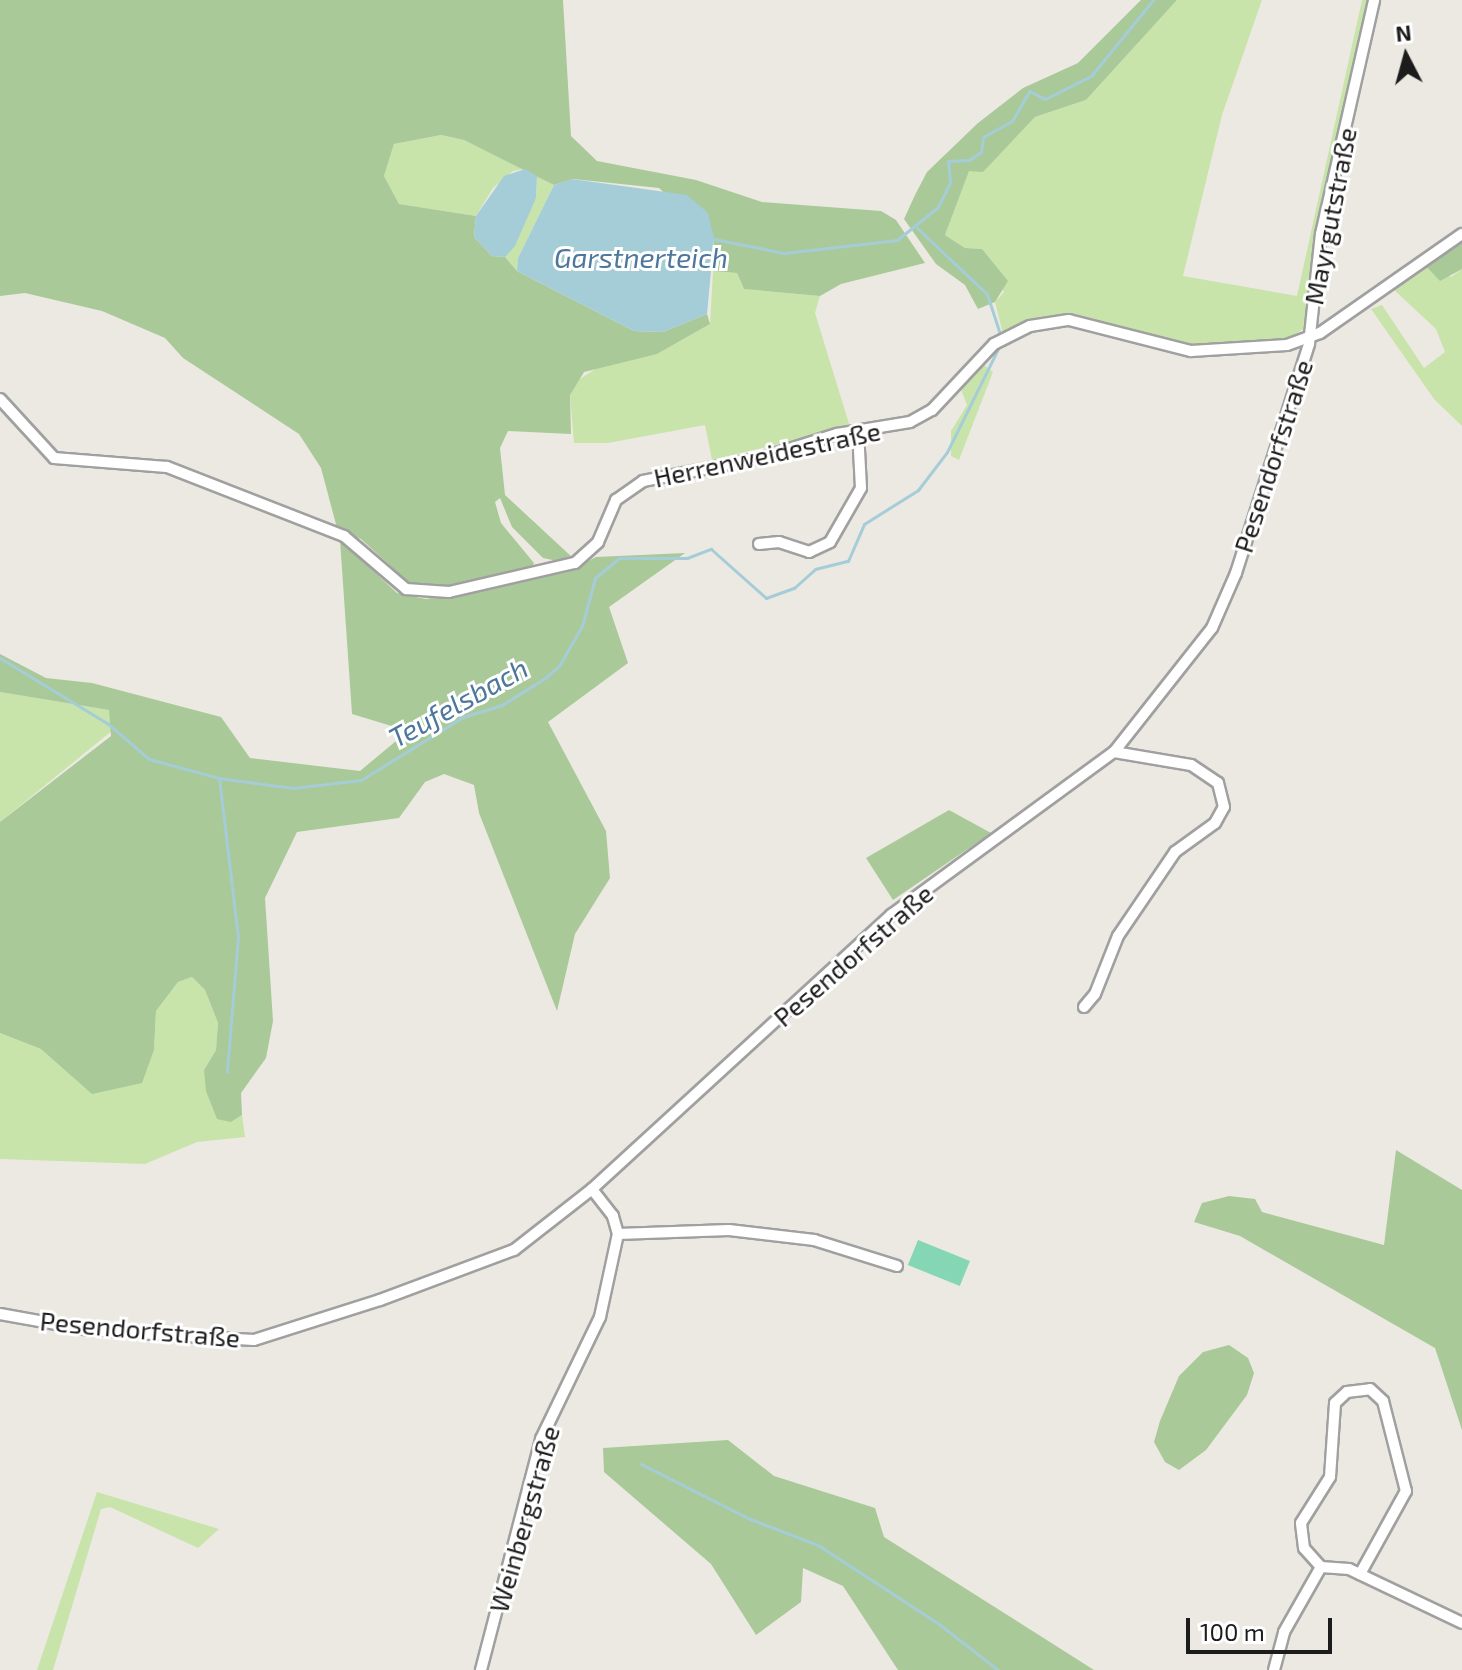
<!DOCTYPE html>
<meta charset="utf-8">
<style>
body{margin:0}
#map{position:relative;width:1462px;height:1670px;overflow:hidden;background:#ece9e2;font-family:"Exo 2",sans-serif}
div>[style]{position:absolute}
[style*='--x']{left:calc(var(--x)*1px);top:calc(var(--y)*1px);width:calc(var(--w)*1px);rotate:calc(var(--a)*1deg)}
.grass>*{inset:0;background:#c8e4ab}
.forest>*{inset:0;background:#a9c999}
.pitch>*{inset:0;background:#85d6b4;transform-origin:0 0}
.water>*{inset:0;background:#a5cdd7}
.stream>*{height:3px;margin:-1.5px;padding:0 1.5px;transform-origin:1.5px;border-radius:1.5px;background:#a5cdd7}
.roads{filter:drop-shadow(2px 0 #a0a0a0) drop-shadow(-2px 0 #a0a0a0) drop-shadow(0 2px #a0a0a0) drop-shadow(0 -2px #a0a0a0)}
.minor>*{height:10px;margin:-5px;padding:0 5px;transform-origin:5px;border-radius:5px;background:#fff}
span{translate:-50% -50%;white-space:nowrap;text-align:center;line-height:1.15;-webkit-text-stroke:6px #fff;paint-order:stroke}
.street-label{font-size:26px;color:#1c1c1c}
.water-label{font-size:28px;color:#4d779c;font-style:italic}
.north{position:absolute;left:1366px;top:16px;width:80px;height:80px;-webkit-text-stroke:6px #fff;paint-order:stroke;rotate:354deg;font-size:22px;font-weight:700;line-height:32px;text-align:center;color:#1c1c1c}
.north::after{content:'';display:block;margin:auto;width:28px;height:36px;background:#1c1c1c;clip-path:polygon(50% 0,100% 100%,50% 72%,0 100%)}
.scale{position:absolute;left:1186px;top:1618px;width:146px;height:36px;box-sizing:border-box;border:4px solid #1c1c1c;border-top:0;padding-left:10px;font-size:24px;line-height:28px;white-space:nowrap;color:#1c1c1c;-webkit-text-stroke:6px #fff;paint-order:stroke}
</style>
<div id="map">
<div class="grass">
<i style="clip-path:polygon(1177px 0,1262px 0,1222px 115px,1183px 276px,1297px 296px,1362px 0,1371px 0,1315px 248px,1303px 329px,1286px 341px,1201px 346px,1058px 316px,1003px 334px,995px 302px,1004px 292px,982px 249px,965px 248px,945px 235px,969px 170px,983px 171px,1035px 117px,1086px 100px)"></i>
<i style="clip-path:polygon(441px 135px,464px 140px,525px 169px,513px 171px,493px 188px,476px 216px,399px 204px,384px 176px,394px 144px)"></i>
<i style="clip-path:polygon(537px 176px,554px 185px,518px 258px,517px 271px,505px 257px,536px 198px)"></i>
<i style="clip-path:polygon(1425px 265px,1451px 277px,1462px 269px,1462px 426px,1434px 399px,1371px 309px,1382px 305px,1424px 368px,1445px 352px,1436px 329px,1392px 288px)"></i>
<i style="clip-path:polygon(713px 271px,737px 273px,744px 289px,820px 296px,815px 313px,850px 427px,712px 460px,705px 425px,608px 443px,574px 443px,570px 395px,575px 382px,605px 363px,657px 354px,710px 324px)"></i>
<i style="clip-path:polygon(984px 365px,993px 372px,959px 460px,951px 456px,951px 431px,967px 405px,960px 387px)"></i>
<i style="clip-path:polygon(0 692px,109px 710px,113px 730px,0 822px)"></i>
<i style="clip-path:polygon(192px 977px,205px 990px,218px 1023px,216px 1050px,204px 1070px,231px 1122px,242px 1115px,245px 1137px,197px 1142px,145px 1164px,0 1159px,0 1033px,41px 1049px,64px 1067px,154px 1050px,156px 1011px,178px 982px)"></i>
<i style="clip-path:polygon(97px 1492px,219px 1529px,198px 1548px,110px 1507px,101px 1509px,53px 1670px,37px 1670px)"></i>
</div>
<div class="forest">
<i style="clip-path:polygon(0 0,563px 0,571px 136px,597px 161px,696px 180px,762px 202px,881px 211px,896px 220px,925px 263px,841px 284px,820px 296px,744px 289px,737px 273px,713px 271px,714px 239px,659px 188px,573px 179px,554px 185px,464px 140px,441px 135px,394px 144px,384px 176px,399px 204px,476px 216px,474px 237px,492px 256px,505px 257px,517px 271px,634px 331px,663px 332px,707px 314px,710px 324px,657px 354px,584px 372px,570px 395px,571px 434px,508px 431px,500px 448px,505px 495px,573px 558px,562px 562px,543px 558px,512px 527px,500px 498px,495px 502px,501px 523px,534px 563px,531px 569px,440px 588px,413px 586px,361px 539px,337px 528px,321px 468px,299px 434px,183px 358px,165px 338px,102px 311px,25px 293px,0 296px)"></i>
<i style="clip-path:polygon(1141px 0,1177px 0,1086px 100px,1035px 117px,983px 172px,969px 171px,945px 235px,965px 248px,982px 249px,1008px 281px,995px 302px,978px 309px,965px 285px,936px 264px,904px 219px,915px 195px,927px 172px,978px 123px,1023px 88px,1078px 63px)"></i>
<i style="clip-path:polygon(1462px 240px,1462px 269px,1440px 281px,1425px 265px)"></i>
<i style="clip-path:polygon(340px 540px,397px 593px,426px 599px,568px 572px,596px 557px,685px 553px,609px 607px,628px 663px,548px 722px,606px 831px,610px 878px,575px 934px,557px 1011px,479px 813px,474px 785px,444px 774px,425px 782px,399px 818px,297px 832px,265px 898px,273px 1021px,266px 1058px,241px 1093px,242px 1115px,231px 1122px,217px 1119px,206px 1091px,204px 1070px,216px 1050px,218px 1023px,205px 990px,192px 977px,178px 982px,156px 1011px,154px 1050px,142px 1083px,92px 1094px,41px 1049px,0 1033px,0 822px,111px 736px,109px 710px,0 692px,0 654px,46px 678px,92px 683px,221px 717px,250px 758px,360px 771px,408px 731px,352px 714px)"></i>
<i style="clip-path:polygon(949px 810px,991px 833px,893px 900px,866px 858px)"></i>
<i style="clip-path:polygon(1396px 1150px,1462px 1190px,1462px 1430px,1435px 1348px,1240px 1236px,1194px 1222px,1202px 1203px,1229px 1196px,1255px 1199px,1262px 1212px,1384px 1245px)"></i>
<i style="clip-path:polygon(1229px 1345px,1248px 1358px,1254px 1373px,1247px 1395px,1206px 1450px,1179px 1470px,1165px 1462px,1154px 1442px,1160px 1421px,1179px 1376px,1203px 1352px)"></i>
<i style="clip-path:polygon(728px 1440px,774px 1476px,875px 1508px,884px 1537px,1094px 1670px,898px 1670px,843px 1586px,803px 1568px,801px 1602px,756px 1635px,711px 1564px,604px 1472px,603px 1448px)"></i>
</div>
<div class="pitch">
<i style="left:918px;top:1240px;width:56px;height:27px;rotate:22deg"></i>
</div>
<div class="water">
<i style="clip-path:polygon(525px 169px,537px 176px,536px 198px,515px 246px,505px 257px,492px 256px,474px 237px,476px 216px,504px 176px)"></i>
<i style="clip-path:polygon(572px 179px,687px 195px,708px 213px,714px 239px,707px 314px,663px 332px,634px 331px,517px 271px,518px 258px,554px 185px)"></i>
</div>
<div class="stream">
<i style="--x:917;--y:228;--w:96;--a:43.3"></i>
<i style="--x:987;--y:294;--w:42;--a:72"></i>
<i style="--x:714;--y:239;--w:71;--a:11.3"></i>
<i style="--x:784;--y:253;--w:114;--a:-6.6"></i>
<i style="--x:897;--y:240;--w:53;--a:-38.8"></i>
<i style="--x:938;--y:207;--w:28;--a:-64"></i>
<i style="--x:950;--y:182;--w:21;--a:-95"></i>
<i style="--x:948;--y:161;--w:21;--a:-3"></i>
<i style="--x:969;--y:160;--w:14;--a:-34"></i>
<i style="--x:981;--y:152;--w:15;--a:-82"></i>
<i style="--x:983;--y:137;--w:33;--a:-29"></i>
<i style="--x:1012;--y:121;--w:34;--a:-60"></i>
<i style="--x:1029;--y:91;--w:18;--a:27"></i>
<i style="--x:1045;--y:99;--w:51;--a:-26.6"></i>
<i style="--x:1091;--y:76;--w:98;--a:-50.8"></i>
<i style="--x:0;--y:658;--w:125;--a:31.3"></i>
<i style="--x:107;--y:723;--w:55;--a:40.6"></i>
<i style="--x:149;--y:759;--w:73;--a:15.2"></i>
<i style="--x:219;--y:778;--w:75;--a:7.7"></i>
<i style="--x:293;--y:788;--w:68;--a:-6.7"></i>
<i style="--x:361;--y:780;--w:120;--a:-31.7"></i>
<i style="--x:463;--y:717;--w:41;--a:-17.1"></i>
<i style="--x:502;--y:705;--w:51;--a:-32.1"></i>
<i style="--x:545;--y:678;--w:18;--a:-41"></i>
<i style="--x:559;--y:666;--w:46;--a:-60.1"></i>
<i style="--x:582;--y:626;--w:50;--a:-74.8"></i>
<i style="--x:595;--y:578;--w:31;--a:-40"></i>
<i style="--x:619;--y:558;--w:68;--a:0"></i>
<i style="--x:687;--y:558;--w:26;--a:-21"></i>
<i style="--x:711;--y:549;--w:74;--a:41.7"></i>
<i style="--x:766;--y:598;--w:30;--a:-20"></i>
<i style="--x:794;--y:588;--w:28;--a:-42"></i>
<i style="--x:815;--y:569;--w:34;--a:-14"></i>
<i style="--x:848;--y:561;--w:40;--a:-66.6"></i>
<i style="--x:864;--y:524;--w:64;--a:-32.2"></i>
<i style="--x:918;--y:490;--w:48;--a:-52.7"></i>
<i style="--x:947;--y:452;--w:115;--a:-63.7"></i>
<i style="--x:219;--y:778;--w:160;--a:83.2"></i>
<i style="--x:238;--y:937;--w:135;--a:94.7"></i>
<i style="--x:641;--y:1464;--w:122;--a:26.8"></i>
<i style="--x:750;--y:1519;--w:73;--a:20.9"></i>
<i style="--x:818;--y:1545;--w:145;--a:33.1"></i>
<i style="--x:939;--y:1624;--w:75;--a:37.9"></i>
</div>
<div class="roads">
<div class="minor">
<i style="--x:0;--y:399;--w:80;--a:47.5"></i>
<i style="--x:54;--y:458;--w:113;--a:4.6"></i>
<i style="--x:167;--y:467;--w:190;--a:21.3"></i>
<i style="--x:344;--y:536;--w:82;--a:40.5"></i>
<i style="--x:406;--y:589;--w:43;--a:4"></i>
<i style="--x:449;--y:592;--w:129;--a:-13"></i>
<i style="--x:575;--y:563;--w:31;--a:-42"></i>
<i style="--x:598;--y:542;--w:46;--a:-66.8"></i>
<i style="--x:616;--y:500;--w:33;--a:-35"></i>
<i style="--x:643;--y:481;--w:123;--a:-11.2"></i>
<i style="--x:764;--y:457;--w:77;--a:-17.5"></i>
<i style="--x:837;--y:434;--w:74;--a:-9.3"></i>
<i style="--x:910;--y:422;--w:25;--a:-29"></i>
<i style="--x:932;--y:410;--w:91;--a:-46.8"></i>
<i style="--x:994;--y:344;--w:40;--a:-26.6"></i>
<i style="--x:1030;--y:326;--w:39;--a:-9"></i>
<i style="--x:1069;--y:320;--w:126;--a:14.3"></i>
<i style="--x:1191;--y:351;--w:96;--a:-3.6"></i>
<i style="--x:1287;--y:345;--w:35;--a:-20"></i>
<i style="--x:1320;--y:333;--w:173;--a:-34.9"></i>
<i style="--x:759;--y:544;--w:20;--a:-6"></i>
<i style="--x:779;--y:542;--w:32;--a:18"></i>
<i style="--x:809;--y:552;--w:23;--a:-25"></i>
<i style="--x:830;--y:542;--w:62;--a:-60.1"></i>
<i style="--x:861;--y:488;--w:57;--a:-93"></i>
<i style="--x:1084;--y:1007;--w:17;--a:-50"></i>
<i style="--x:1095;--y:994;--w:62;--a:-68.4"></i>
<i style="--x:1118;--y:936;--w:102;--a:-55.8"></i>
<i style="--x:1175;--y:852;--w:49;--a:-35.9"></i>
<i style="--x:1215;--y:823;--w:18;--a:-61"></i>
<i style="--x:1224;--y:807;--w:25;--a:-104"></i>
<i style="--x:1218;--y:783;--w:32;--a:-146"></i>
<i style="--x:1191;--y:765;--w:78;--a:-170.4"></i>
<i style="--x:618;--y:1234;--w:111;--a:-2.1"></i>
<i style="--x:729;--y:1230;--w:86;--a:6.7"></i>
<i style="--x:814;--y:1240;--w:87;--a:17.4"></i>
<i style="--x:0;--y:1314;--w:90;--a:10.2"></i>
<i style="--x:89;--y:1330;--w:165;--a:3.5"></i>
<i style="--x:254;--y:1340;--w:132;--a:-17.6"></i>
<i style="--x:380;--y:1300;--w:143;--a:-20.5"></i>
<i style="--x:514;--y:1250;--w:99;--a:-38"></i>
<i style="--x:592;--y:1189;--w:406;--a:-42.5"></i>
<i style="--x:891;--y:915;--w:276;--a:-36.2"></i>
<i style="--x:1114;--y:752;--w:158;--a:-51.7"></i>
<i style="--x:1212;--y:628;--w:60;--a:-66.4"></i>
<i style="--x:1236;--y:573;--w:240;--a:-72.3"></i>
<i style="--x:1309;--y:344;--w:111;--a:-83.8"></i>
<i style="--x:1321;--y:234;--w:240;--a:-77.2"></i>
<i style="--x:1321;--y:1567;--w:25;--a:-132"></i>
<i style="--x:1304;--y:1548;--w:25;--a:-97"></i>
<i style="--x:1301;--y:1523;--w:54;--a:-57.8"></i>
<i style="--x:1330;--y:1477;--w:74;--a:-86.1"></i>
<i style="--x:1335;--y:1403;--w:16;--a:-43"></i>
<i style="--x:1347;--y:1392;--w:23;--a:-7"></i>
<i style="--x:1370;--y:1389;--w:18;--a:43"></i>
<i style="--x:1383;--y:1401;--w:93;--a:75.7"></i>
<i style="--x:1406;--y:1491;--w:95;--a:119"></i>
<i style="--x:481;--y:1670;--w:239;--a:-75.4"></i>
<i style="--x:541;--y:1439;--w:136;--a:-64.2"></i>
<i style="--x:600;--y:1317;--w:85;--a:-77.8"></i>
<i style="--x:618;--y:1234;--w:19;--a:-106"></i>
<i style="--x:613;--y:1216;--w:34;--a:-128"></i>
<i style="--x:1274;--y:1670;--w:39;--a:-75"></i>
<i style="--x:1284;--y:1632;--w:75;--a:-60.4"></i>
<i style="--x:1321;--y:1567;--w:28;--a:4"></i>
<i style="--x:1349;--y:1569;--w:125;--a:25.5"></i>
</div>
</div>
<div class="street-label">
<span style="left:1330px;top:216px;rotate:-79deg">Mayrgutstraße</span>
<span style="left:767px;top:454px;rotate:-12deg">Herrenweidestraße</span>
<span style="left:1273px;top:456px;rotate:-72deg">Pesendorfstraße</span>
<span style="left:853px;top:955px;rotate:-41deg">Pesendorfstraße</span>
<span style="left:140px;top:1329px;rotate:5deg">Pesendorfstraße</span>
<span style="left:524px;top:1519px;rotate:-74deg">Weinbergstraße</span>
</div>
<div class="water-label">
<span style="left:641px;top:257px">Garstnerteich</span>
<span style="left:458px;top:702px;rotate:-29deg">Teufelsbach</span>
</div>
<div class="north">N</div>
<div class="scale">100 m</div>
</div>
